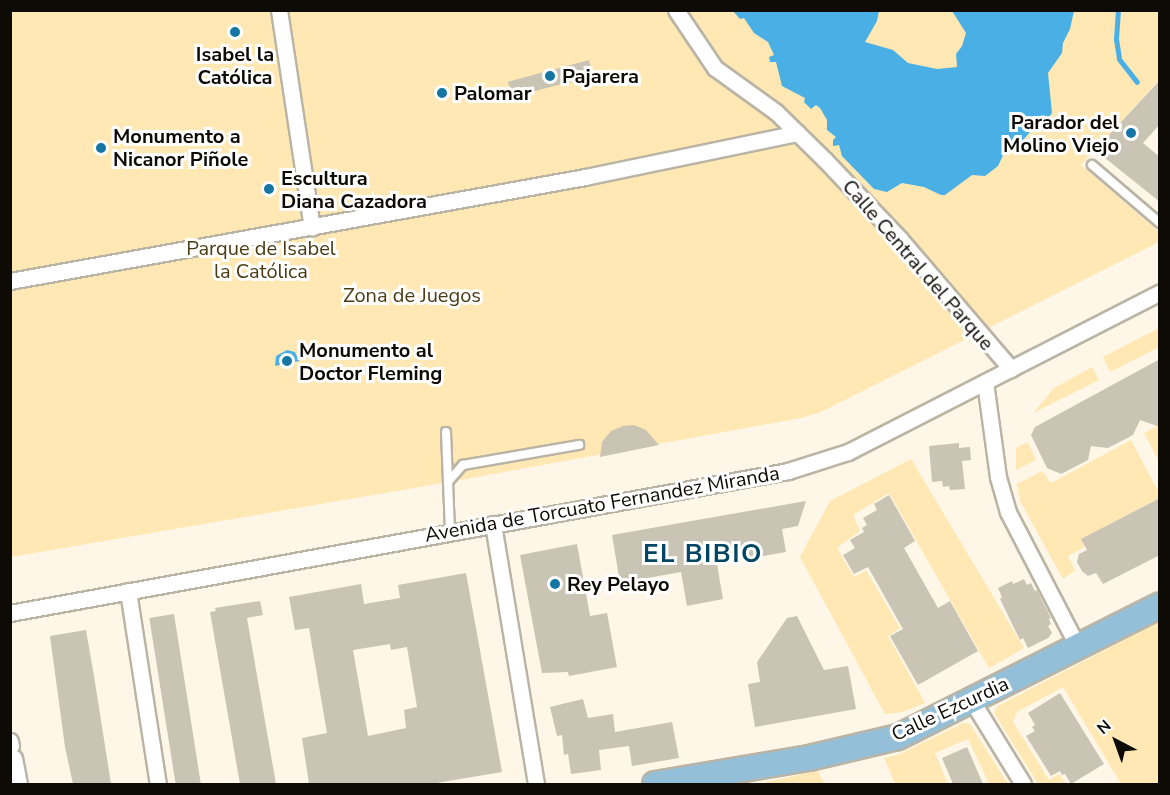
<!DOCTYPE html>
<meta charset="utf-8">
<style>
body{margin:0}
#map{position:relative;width:1170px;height:795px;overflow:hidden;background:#fef7e7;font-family:"Nunito Sans",sans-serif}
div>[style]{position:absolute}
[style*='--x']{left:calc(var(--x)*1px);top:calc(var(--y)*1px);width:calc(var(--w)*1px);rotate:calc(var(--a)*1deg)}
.green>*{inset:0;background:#ffe8b3}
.water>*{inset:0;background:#4aafe5}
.stream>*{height:5px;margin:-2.5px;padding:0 2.5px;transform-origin:2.5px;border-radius:2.5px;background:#4aafe5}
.building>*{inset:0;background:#cac4b5;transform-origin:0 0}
.roads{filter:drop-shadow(2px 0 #bab4a5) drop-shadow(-2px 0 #bab4a5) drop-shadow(0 2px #bab4a5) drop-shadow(0 -2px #bab4a5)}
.lane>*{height:8px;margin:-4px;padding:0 4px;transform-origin:4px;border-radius:4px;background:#fff}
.street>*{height:15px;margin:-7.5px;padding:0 7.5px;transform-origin:7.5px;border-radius:7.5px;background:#fff}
.primary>*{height:24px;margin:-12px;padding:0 12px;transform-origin:12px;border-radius:12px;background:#93bfd8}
.dots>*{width:16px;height:16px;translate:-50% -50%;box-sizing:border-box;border:3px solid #fff;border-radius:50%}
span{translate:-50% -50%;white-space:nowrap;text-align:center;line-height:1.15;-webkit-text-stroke:6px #fff;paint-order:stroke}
.poi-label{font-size:20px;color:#0e0b07;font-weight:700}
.left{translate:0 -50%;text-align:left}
.right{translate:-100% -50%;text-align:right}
.park-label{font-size:20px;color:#4b3b12}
.street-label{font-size:20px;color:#0e0b07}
.district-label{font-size:26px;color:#004664;font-weight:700;letter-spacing:1.5px}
.frame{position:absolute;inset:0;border:12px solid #0e0b07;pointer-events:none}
.north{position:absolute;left:1086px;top:711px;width:60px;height:60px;-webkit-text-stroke:4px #fff;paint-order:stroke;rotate:319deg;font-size:16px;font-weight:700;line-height:24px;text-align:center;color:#0e0b07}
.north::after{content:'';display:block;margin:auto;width:21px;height:27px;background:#0e0b07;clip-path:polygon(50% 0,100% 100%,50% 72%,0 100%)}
</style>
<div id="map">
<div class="green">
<i style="clip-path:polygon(11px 11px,1159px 11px,1159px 80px,1081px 165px,1159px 232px,1159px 242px,821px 412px,801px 418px,455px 481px,11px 557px)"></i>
<i style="clip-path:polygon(1159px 328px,1159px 347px,1110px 372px,1103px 357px)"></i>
<i style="clip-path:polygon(1092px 367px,1099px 380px,1033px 413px,1054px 388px)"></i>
<i style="clip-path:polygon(1159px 425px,1159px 462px,1144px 433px)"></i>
<i style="clip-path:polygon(1131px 440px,1159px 493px,1159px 498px,1082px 539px,1085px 547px,1068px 556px,1075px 571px,1063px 579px,1020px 501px,1017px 484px,1042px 471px,1051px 483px)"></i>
<i style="clip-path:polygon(1028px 442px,1036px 460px,1016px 470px,1016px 448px)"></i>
<i style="clip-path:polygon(911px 459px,1024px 648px,989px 668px,889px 493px,853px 515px,860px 531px,837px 548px,854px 577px,866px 570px,900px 628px,888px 636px,925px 703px,903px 712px,885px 714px,800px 557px,830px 501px)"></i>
<i style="clip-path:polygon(1159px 622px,1159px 784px,1121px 784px,1063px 687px,1017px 712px,1013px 722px,1049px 780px,1059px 774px,1066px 784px,1038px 784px,994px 713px,996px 707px)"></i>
<i style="clip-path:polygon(963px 723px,970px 724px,1008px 784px,989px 784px,968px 739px,935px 753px,948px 784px,895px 784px,884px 758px,900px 754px)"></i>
<i style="clip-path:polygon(818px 771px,824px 784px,766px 784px,766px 782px)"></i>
</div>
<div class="water">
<i style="clip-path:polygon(733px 11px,879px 11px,877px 21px,865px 42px,893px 50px,908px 63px,937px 69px,957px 67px,956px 54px,962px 46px,966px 33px,952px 11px,1074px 11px,1070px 29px,1063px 43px,1062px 53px,1048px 73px,1052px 113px,1042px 127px,1030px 132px,1018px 146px,1005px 151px,998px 166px,985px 176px,972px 175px,945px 195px,941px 195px,924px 187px,902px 183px,887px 192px,874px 189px,842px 156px,839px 145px,833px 146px,833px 140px,836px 137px,827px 130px,827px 120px,820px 108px,816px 105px,811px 109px,804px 102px,805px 98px,782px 86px,776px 62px,770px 62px,769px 57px,774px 55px,768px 42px,754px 33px,744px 18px,740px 19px)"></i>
<i style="clip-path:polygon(287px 350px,295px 352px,299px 361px,275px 366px,276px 356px)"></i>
</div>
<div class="stream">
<i style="--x:1118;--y:10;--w:29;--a:94"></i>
<i style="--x:1116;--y:39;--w:20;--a:81"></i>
<i style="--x:1119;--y:59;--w:29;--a:52"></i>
</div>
<div class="building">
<i style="left:589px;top:60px;width:16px;height:84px;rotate:75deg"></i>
<i style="clip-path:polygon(1160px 80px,1160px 124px,1143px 143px,1160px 157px,1160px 202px,1095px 150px)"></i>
<i style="clip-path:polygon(1160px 359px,1160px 427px,1140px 420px,1133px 435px,1108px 448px,1091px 446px,1088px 460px,1061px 474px,1047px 468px,1031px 435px,1035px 427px)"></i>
<i style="clip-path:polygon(634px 425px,646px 430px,659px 445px,600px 457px,602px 442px,611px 431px,623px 426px)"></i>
<i style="clip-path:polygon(959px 443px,959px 448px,970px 447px,971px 460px,962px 461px,965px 489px,950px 490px,949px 486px,943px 487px,942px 481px,932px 482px,929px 446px)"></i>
<i style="clip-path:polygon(889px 495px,915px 541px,904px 548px,938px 608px,950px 601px,978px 651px,918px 685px,890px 636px,903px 629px,868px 567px,854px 574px,843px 555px,855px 548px,850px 540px,864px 532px,862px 528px,867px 525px,863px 518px,877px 510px,874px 504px)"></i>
<i style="clip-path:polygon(1160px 498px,1160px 555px,1103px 584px,1096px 573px,1088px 576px,1082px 571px,1077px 562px,1079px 554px,1087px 550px,1081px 539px)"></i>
<i style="clip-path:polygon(806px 501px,798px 526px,782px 529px,786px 552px,717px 564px,723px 599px,687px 606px,681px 572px,620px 583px,612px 535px)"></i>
<i style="clip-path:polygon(577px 544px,590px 616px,607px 613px,617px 667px,569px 676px,568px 672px,542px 673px,520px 555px)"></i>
<i style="clip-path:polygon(evenodd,466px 573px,502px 772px,430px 784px,309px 784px,302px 738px,327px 733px,309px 628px,295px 630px,289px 597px,361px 584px,364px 604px,400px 598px,398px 585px,466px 573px,390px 644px,391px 650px,407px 647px,417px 707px,404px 710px,406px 728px,368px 736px,353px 650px,390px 644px)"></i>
<i style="clip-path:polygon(1024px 579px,1027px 585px,1031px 583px,1035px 591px,1037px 590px,1051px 618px,1049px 619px,1051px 624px,1048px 626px,1052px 633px,1048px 638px,1028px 648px,1023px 638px,1020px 640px,1000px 599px,1002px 597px,998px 588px,1012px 581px,1013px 584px)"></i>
<i style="clip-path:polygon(260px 601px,263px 615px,247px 618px,276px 784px,240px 784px,210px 612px,216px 611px,215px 608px)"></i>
<i style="left:174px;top:614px;width:172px;height:25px;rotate:81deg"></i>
<i style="clip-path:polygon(797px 616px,824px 670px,848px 666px,856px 709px,755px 727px,748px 684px,760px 682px,757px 662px,787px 618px)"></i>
<i style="clip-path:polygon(86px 630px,94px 676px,111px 784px,73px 784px,65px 747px,50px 636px)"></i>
<i style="clip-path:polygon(1060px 693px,1104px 764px,1071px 784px,1065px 774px,1062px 775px,1060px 771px,1051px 776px,1026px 736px,1035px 731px,1032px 727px,1035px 725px,1028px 713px)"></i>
<i style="clip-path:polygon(583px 699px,588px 718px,613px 714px,615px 732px,672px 722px,679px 758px,632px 766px,629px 746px,599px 750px,601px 770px,571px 774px,568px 754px,564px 755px,562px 735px,557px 736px,550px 707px)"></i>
<i style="clip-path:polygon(967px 747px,983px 784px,953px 784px,942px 758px)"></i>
</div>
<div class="roads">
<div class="lane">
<i style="--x:1092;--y:165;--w:89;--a:40.5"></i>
<i style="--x:446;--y:432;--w:100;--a:87.7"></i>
<i style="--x:448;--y:482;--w:23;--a:-49"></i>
<i style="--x:463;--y:465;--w:118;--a:-9.8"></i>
</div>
<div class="street">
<i style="--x:279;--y:10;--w:220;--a:81.4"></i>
<i style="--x:676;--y:10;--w:70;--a:56.1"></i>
<i style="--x:715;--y:68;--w:75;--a:35.8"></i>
<i style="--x:776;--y:112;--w:69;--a:44.4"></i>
<i style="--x:825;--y:160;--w:109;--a:46.5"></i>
<i style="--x:900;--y:239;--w:171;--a:49.5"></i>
<i style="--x:10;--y:281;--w:584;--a:-10.25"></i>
<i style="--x:585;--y:177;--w:217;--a:-11.7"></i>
<i style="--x:985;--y:382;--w:96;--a:82.2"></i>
<i style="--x:998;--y:477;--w:36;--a:74"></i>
<i style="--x:1008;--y:512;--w:152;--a:62.6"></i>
<i style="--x:493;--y:524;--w:264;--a:80.6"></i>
<i style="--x:128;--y:591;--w:195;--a:81.2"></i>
<i style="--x:10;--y:613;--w:791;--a:-10.34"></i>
<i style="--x:788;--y:471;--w:63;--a:-17.6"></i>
<i style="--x:848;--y:452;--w:351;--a:-27.1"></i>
<i style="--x:972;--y:701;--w:97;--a:58.4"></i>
<i style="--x:10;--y:741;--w:5;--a:79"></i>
<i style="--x:14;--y:758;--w:26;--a:79"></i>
</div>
<div class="primary">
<i style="--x:655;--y:784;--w:156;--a:-9.6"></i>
<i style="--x:809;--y:758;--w:91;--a:-13.3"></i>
<i style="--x:898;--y:737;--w:293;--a:-26.7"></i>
</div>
</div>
<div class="dots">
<i style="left:235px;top:32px;background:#1576a3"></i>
<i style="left:550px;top:76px;background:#1576a3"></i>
<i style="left:442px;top:93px;background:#1576a3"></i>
<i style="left:1131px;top:133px;background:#1576a3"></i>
<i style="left:101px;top:148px;background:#1576a3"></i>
<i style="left:269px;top:189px;background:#1576a3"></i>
<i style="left:287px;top:361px;background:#1576a3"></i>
<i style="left:555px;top:584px;background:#1576a3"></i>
</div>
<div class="poi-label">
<span style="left:235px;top:66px">Isabel la<br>Católica</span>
<span class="left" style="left:562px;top:76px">Pajarera</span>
<span class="left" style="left:454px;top:93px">Palomar</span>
<span class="right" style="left:1119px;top:134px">Parador del<br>Molino Viejo</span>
<span class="left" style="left:113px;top:148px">Monumento a<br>Nicanor Piñole</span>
<span class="left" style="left:281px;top:190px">Escultura<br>Diana Cazadora</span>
<span class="left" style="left:299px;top:362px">Monumento al<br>Doctor Fleming</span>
<span class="left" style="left:567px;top:584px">Rey Pelayo</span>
</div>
<div class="park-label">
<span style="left:261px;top:260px">Parque de Isabel<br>la Católica</span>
<span style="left:412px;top:295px">Zona de Juegos</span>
</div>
<div class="street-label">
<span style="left:918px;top:265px;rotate:49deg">Calle Central del Parque</span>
<span style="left:602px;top:504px;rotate:-10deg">Avenida de Torcuato Fernandez Miranda</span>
<span style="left:950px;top:709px;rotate:-25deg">Calle Ezcurdia</span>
</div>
<div class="district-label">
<span style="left:703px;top:554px">EL BIBIO</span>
</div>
<div class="frame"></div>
<div class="north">N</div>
</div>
